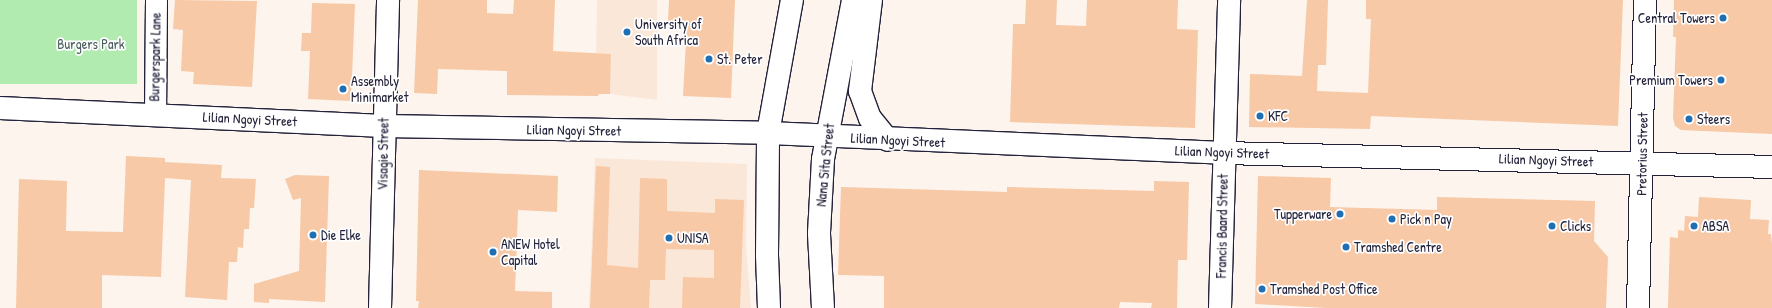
<!DOCTYPE html>
<style>
body{margin:0}
#map{position:relative;width:1772px;height:308px;overflow:hidden;background:#fdf4ed;font-family:"Patrick Hand",sans-serif}
div>[style]{position:absolute}
[style*='--x']{left:calc(var(--x)*1px);top:calc(var(--y)*1px);width:calc(var(--w)*1px);rotate:calc(var(--a)*1deg)}
.built>*{inset:0;background:#fbe7d8}
.green>*{inset:0;background:#b1ebaf;transform-origin:0 0}
.building>*{inset:0;background:#f7c9a6}
.roads{filter:drop-shadow(1px 0 #22223b) drop-shadow(-1px 0 #22223b) drop-shadow(0 1px #22223b) drop-shadow(0 -1px #22223b)}
.street>*{height:21px;margin:-10.5px;padding:0 10.5px;transform-origin:10.5px;border-radius:10.5px;background:#fff}
.secondary>*{height:22px;margin:-11px;padding:0 11px;transform-origin:11px;border-radius:11px;background:#fff}
.primary>*{height:22px;margin:-11px;padding:0 11px;transform-origin:11px;border-radius:11px;background:#fff}
.dots>*{width:11px;height:11px;translate:-50% -50%;box-sizing:border-box;border:2px solid #fff;border-radius:50%}
span{translate:-50% -50%;white-space:nowrap;text-align:center;line-height:1.15;-webkit-text-stroke:3.5px #fff;paint-order:stroke}
.poi-label{font-size:14px;color:#22223b}
.right{translate:-100% -50%;text-align:right}
.left{translate:0 -50%;text-align:left}
.park-label{font-size:14px;color:#4d5e5e}
.street-label{font-size:14px;color:#22223b}
</style>
<div id="map">
<div class="built">
<i style="clip-path:polygon(597px 0,657px 0,657px 100px,610px 94px,611px 55px,596px 54px)"></i>
<i style="clip-path:polygon(595px 158px,747px 164px,746px 246px,751px 308px,589px 308px)"></i>
</div>
<div class="green">
<i style="left:0;top:0;width:137px;height:84px"></i>
</div>
<div class="building">
<i style="clip-path:polygon(175px 0,257px 1px,252px 87px,193px 84px,194px 72px,181px 71px,183px 30px,173px 29px)"></i>
<i style="clip-path:polygon(418px 0,487px 0,487px 13px,513px 14px,514px 0,555px 0,553px 51px,611px 54px,610px 94px,599px 94px,598px 96px,507px 95px,507px 71px,438px 69px,437px 94px,414px 93px)"></i>
<i style="clip-path:polygon(669px 0,735px 0,731px 98px,683px 96px,687px 22px,668px 21px)"></i>
<i style="clip-path:polygon(1026px 0,1057px 0,1056px 25px,1086px 26px,1087px 0,1178px 0,1177px 29px,1198px 30px,1195px 128px,1010px 122px,1013px 24px,1025px 24px)"></i>
<i style="clip-path:polygon(1307px 0,1328px 0,1326px 65px,1318px 65px,1317px 91px,1368px 93px,1371px 19px,1366px 19px,1366px 0,1623px 0,1618px 126px,1371px 116px,1370px 129px,1249px 127px,1250px 74px,1302px 76px)"></i>
<i style="clip-path:polygon(1674px 0,1772px 0,1772px 134px,1681px 130px,1675px 126px,1673px 118px,1676px 37px,1673px 37px)"></i>
<i style="clip-path:polygon(312px 3px,355px 4px,351px 101px,308px 99px,310px 51px,301px 51px,302px 33px,311px 33px)"></i>
<i style="clip-path:polygon(126px 156px,165px 158px,165px 162px,222px 165px,221px 178px,256px 179px,254px 208px,250px 208px,249px 229px,244px 229px,243px 248px,238px 247px,237px 262px,229px 262px,227px 300px,185px 297px,191px 180px,165px 178px,161px 277px,102px 275px,102px 308px,16px 308px,19px 179px,67px 181px,66px 231px,123px 232px)"></i>
<i style="clip-path:polygon(596px 166px,610px 167px,607px 265px,638px 268px,640px 178px,667px 179px,667px 211px,715px 213px,715px 199px,744px 200px,740px 308px,682px 308px,683px 277px,714px 278px,714px 250px,666px 249px,665px 280px,650px 280px,649px 308px,590px 308px)"></i>
<i style="clip-path:polygon(419px 170px,558px 176px,557px 212px,518px 210px,515px 291px,552px 292px,552px 308px,418px 308px,419px 301px,416px 301px)"></i>
<i style="clip-path:polygon(295px 175px,329px 176px,325px 302px,269px 299px,269px 303px,254px 302px,254px 284px,299px 271px,301px 198px,293px 200px,285px 179px)"></i>
<i style="clip-path:polygon(1258px 176px,1331px 178px,1330px 207px,1437px 210px,1437px 197px,1595px 201px,1594px 241px,1608px 257px,1606px 308px,1326px 308px,1255px 304px)"></i>
<i style="clip-path:polygon(1154px 181px,1189px 182px,1187px 260px,1178px 260px,1177px 308px,1151px 308px,1152px 303px,1120px 302px,1119px 308px,884px 308px,884px 276px,838px 275px,841px 187px,1007px 192px,1007px 187px,1154px 191px)"></i>
<i style="clip-path:polygon(1699px 197px,1751px 200px,1750px 219px,1769px 220px,1768px 234px,1771px 234px,1772px 244px,1772px 308px,1668px 308px,1670px 237px,1678px 238px,1678px 230px,1684px 231px,1685px 216px,1698px 217px)"></i>
</div>
<div class="roads">
<div class="street">
<i style="--x:155;--y:115;--w:115;--a:-89.5"></i>
</div>
<div class="secondary">
<i style="--x:0;--y:108;--w:384;--a:2.7"></i>
<i style="--x:384;--y:126;--w:384;--a:1"></i>
<i style="--x:768;--y:133;--w:456;--a:2.5"></i>
<i style="--x:1224;--y:153;--w:548;--a:1.46"></i>
<i style="--x:380;--y:308;--w:308;--a:-88.5"></i>
<i style="--x:1220;--y:308;--w:308;--a:-88.3"></i>
<i style="--x:1638;--y:308;--w:308;--a:-88.7"></i>
</div>
<div class="primary">
<i style="--x:871;--y:0;--w:92;--a:96.9"></i>
<i style="--x:860;--y:91;--w:29;--a:70"></i>
<i style="--x:870;--y:118;--w:28;--a:51"></i>
<i style="--x:769;--y:308;--w:53;--a:-92.2"></i>
<i style="--x:767;--y:255;--w:122;--a:-89.5"></i>
<i style="--x:768;--y:133;--w:135;--a:-79.8"></i>
<i style="--x:823;--y:308;--w:75;--a:-93.1"></i>
<i style="--x:819;--y:233;--w:74;--a:-86.9"></i>
<i style="--x:823;--y:159;--w:162;--a:-79.3"></i>
</div>
</div>
<div class="dots">
<i style="left:1723px;top:18px;background:#1f6fb2"></i>
<i style="left:627px;top:32px;background:#1f6fb2"></i>
<i style="left:709px;top:59px;background:#1f6fb2"></i>
<i style="left:1721px;top:80px;background:#1f6fb2"></i>
<i style="left:343px;top:89px;background:#1f6fb2"></i>
<i style="left:1260px;top:116px;background:#1f6fb2"></i>
<i style="left:1689px;top:119px;background:#1f6fb2"></i>
<i style="left:1340px;top:214px;background:#1f6fb2"></i>
<i style="left:1392px;top:219px;background:#1f6fb2"></i>
<i style="left:1552px;top:226px;background:#1f6fb2"></i>
<i style="left:1694px;top:226px;background:#1f6fb2"></i>
<i style="left:313px;top:235px;background:#1f6fb2"></i>
<i style="left:669px;top:238px;background:#1f6fb2"></i>
<i style="left:1346px;top:247px;background:#1f6fb2"></i>
<i style="left:493px;top:252px;background:#1f6fb2"></i>
<i style="left:1262px;top:289px;background:#1f6fb2"></i>
</div>
<div class="poi-label">
<span class="right" style="left:1715px;top:18px">Central Towers</span>
<span class="left" style="left:635px;top:32px">University of<br>South Africa</span>
<span class="left" style="left:717px;top:59px">St. Peter</span>
<span class="right" style="left:1713px;top:80px">Premium Towers</span>
<span class="left" style="left:351px;top:89px">Assembly<br>Minimarket</span>
<span class="left" style="left:1268px;top:116px">KFC</span>
<span class="left" style="left:1697px;top:119px">Steers</span>
<span class="right" style="left:1332px;top:214px">Tupperware</span>
<span class="left" style="left:1400px;top:219px">Pick n Pay</span>
<span class="left" style="left:1560px;top:226px">Clicks</span>
<span class="left" style="left:1702px;top:226px">ABSA</span>
<span class="left" style="left:321px;top:235px">Die Elke</span>
<span class="left" style="left:677px;top:238px">UNISA</span>
<span class="left" style="left:501px;top:252px">ANEW Hotel<br>Capital</span>
<span class="left" style="left:1354px;top:247px">Tramshed Centre</span>
<span class="left" style="left:1270px;top:289px">Tramshed Post Office</span>
</div>
<div class="park-label">
<span style="left:91px;top:44px">Burgers Park</span>
</div>
<div class="street-label">
<span style="left:155px;top:57px;rotate:-89deg">Burgerspark Lane</span>
<span style="left:250px;top:119px;rotate:3deg">Lilian Ngoyi Street</span>
<span style="left:574px;top:130px;rotate:1deg">Lilian Ngoyi Street</span>
<span style="left:898px;top:140px;rotate:3deg">Lilian Ngoyi Street</span>
<span style="left:1222px;top:152px;rotate:2deg">Lilian Ngoyi Street</span>
<span style="left:383px;top:154px;rotate:-89deg">Visagie Street</span>
<span style="left:1642px;top:154px;rotate:-89deg">Pretorius Street</span>
<span style="left:1546px;top:160px;rotate:2deg">Lilian Ngoyi Street</span>
<span style="left:825px;top:165px;rotate:-84deg">Nana Sita Street</span>
<span style="left:1222px;top:226px;rotate:-89deg">Francis Baard Street</span>
</div>
</div>
